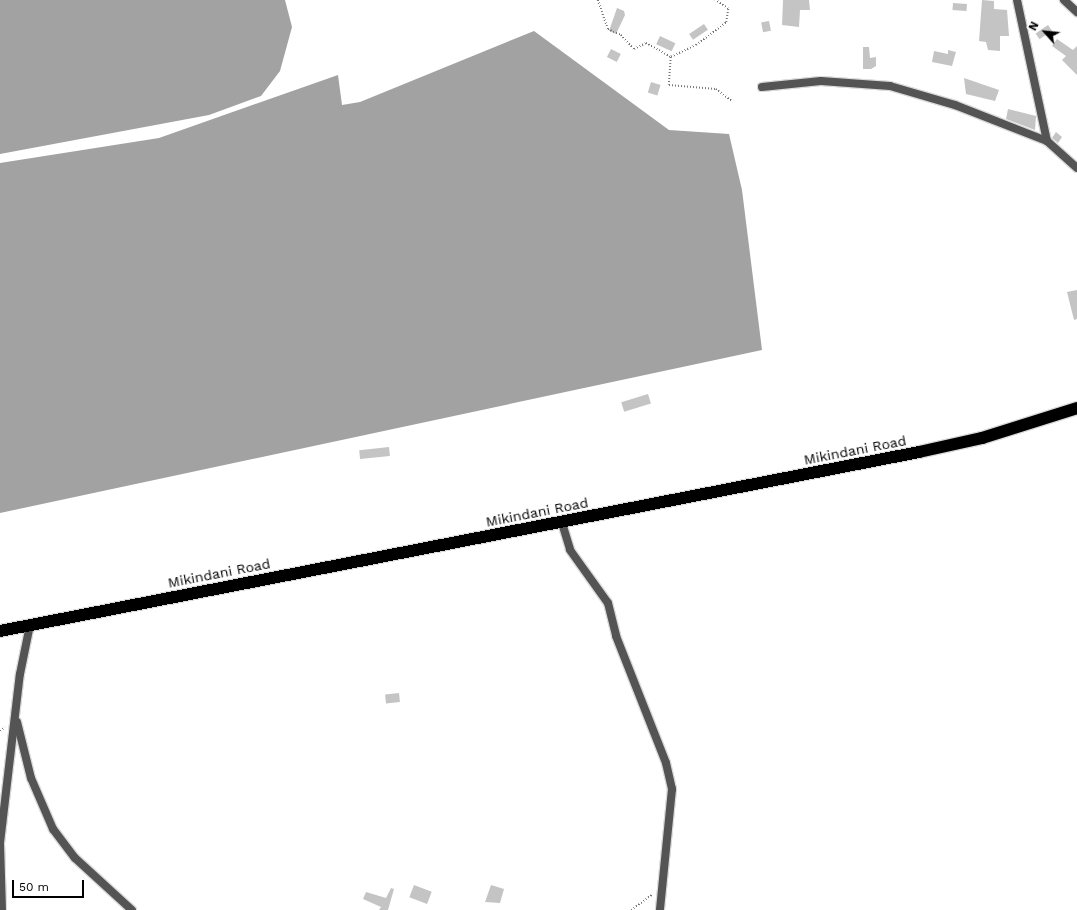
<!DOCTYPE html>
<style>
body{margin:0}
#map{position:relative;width:1077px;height:910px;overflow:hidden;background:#fff;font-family:"Work Sans",sans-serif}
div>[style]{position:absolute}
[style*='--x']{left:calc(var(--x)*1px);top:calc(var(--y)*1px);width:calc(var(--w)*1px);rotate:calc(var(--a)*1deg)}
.water>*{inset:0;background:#a2a2a2}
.building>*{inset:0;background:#c4c4c4;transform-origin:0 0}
.path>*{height:1.5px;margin-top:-0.75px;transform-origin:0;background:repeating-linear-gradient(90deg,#767676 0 1px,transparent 0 3px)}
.roads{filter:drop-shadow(1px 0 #dbdbdb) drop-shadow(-1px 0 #dbdbdb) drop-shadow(0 1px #dbdbdb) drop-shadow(0 -1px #dbdbdb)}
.street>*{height:8px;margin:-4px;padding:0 4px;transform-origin:4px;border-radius:4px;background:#545454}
.highway>*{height:12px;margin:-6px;padding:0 6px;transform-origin:6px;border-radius:6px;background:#000}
span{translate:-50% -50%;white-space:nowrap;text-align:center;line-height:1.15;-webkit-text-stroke:4px #fff;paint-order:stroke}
.street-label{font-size:14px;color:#000}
.north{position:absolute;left:1025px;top:12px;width:40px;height:40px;-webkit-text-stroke:3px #fff;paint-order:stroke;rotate:297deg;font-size:11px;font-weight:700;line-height:16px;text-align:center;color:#000}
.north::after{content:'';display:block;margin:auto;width:14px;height:18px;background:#000;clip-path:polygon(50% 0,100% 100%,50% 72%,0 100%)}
.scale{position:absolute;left:12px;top:880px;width:72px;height:18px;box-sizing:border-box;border:2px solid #000;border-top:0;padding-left:5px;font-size:12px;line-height:14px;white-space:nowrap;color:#000;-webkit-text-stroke:3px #fff;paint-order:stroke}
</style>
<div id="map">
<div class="water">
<i style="clip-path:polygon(0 0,285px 0,292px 27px,280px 71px,261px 96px,209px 115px,0 154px)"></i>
<i style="clip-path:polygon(534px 31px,669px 130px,729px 134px,742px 190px,762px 350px,0 513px,0 163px,159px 138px,338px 75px,342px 105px,360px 102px)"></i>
</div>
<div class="building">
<i style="clip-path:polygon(783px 0,809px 0,810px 10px,800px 10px,799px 27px,782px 25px)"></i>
<i style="clip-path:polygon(982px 0,994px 1px,994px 9px,1007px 10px,1009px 36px,1000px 36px,1000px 51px,988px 50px,986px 42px,979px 41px)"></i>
<i style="left:953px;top:3px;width:14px;height:7px;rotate:4deg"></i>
<i style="clip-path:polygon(617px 8px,624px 11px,625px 15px,616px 34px,609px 31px)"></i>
<i style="left:769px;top:21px;width:10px;height:8px;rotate:79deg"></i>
<i style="left:704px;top:24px;width:7px;height:18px;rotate:56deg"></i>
<i style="left:1048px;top:25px;width:7px;height:15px;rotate:56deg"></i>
<i style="left:660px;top:36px;width:17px;height:9px;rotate:25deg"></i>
<i style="clip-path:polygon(1057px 39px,1073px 50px,1077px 46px,1077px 75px,1062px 60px,1066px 56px,1052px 46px)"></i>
<i style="clip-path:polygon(863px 47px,869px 47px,870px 58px,876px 57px,876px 66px,871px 69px,863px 69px)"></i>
<i style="left:611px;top:49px;width:11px;height:9px;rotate:27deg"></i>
<i style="clip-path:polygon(948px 50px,956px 52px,952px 66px,932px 62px,934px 51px,948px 54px)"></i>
<i style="clip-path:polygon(964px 78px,999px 90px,995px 101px,966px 94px)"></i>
<i style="left:651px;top:82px;width:10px;height:11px;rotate:17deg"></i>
<i style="clip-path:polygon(1008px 109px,1036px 116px,1035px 130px,1006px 119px)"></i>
<i style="clip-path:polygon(1056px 132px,1062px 137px,1058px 143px,1052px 138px)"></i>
<i style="clip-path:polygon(1077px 290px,1077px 319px,1074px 320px,1067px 292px)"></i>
<i style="left:648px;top:394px;width:10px;height:28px;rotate:73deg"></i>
<i style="left:389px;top:447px;width:9px;height:30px;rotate:84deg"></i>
<i style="left:399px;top:693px;width:9px;height:14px;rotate:84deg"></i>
<i style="left:414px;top:885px;width:19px;height:13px;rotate:21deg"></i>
<i style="clip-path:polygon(491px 885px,504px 889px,500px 903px,485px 902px)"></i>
<i style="clip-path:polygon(391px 888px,394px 889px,388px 910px,379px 910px,381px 907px,363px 899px,366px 892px,386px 898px)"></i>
</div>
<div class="path">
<i style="--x:598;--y:0;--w:31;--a:71"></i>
<i style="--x:608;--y:29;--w:14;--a:25"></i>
<i style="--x:621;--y:35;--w:19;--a:47"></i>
<i style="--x:634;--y:49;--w:13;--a:-27"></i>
<i style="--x:646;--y:43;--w:29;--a:29"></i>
<i style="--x:671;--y:57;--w:28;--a:94"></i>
<i style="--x:669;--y:85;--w:47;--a:4.9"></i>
<i style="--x:716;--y:89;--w:21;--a:37"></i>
<i style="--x:671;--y:57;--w:28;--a:-26"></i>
<i style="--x:696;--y:45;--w:38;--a:-37"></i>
<i style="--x:726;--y:22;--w:13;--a:-81"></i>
<i style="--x:728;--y:9;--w:16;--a:-145"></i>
<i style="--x:0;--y:731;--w:6;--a:-39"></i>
<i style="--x:631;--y:910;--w:26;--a:-36"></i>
</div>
<div class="roads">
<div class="street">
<i style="--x:1017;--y:0;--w:144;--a:78"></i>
<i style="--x:1047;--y:141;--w:40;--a:42"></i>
<i style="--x:1064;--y:0;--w:18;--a:43"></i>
<i style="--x:762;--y:87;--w:59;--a:-5.8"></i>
<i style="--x:821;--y:81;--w:69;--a:4.1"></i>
<i style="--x:890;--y:86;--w:68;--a:16.3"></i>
<i style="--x:955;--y:105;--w:99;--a:21.4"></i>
<i style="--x:562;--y:523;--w:28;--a:73"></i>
<i style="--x:570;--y:550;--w:65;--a:54.4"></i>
<i style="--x:608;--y:603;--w:34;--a:76"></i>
<i style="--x:616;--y:636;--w:136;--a:68.5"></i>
<i style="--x:666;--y:763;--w:27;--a:77"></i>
<i style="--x:672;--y:789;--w:122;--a:95.7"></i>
<i style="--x:17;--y:722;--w:58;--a:76"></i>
<i style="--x:31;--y:778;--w:56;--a:66.7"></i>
<i style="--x:53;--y:829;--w:36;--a:53"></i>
<i style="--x:75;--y:858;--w:77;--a:42.4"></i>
<i style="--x:2;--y:910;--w:67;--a:-91.7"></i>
<i style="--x:0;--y:843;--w:170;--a:-83.3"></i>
<i style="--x:20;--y:674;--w:50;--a:-78.5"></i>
</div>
<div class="highway">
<i style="--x:0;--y:631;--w:936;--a:-11.02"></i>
<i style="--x:919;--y:452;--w:65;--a:-12.5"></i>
<i style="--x:982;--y:438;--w:100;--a:-17.5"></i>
</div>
</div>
<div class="street-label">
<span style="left:855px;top:450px;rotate:-11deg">Mikindani Road</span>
<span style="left:537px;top:512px;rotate:-11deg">Mikindani Road</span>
<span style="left:219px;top:573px;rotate:-11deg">Mikindani Road</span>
</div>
<div class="north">N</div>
<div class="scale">50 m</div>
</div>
